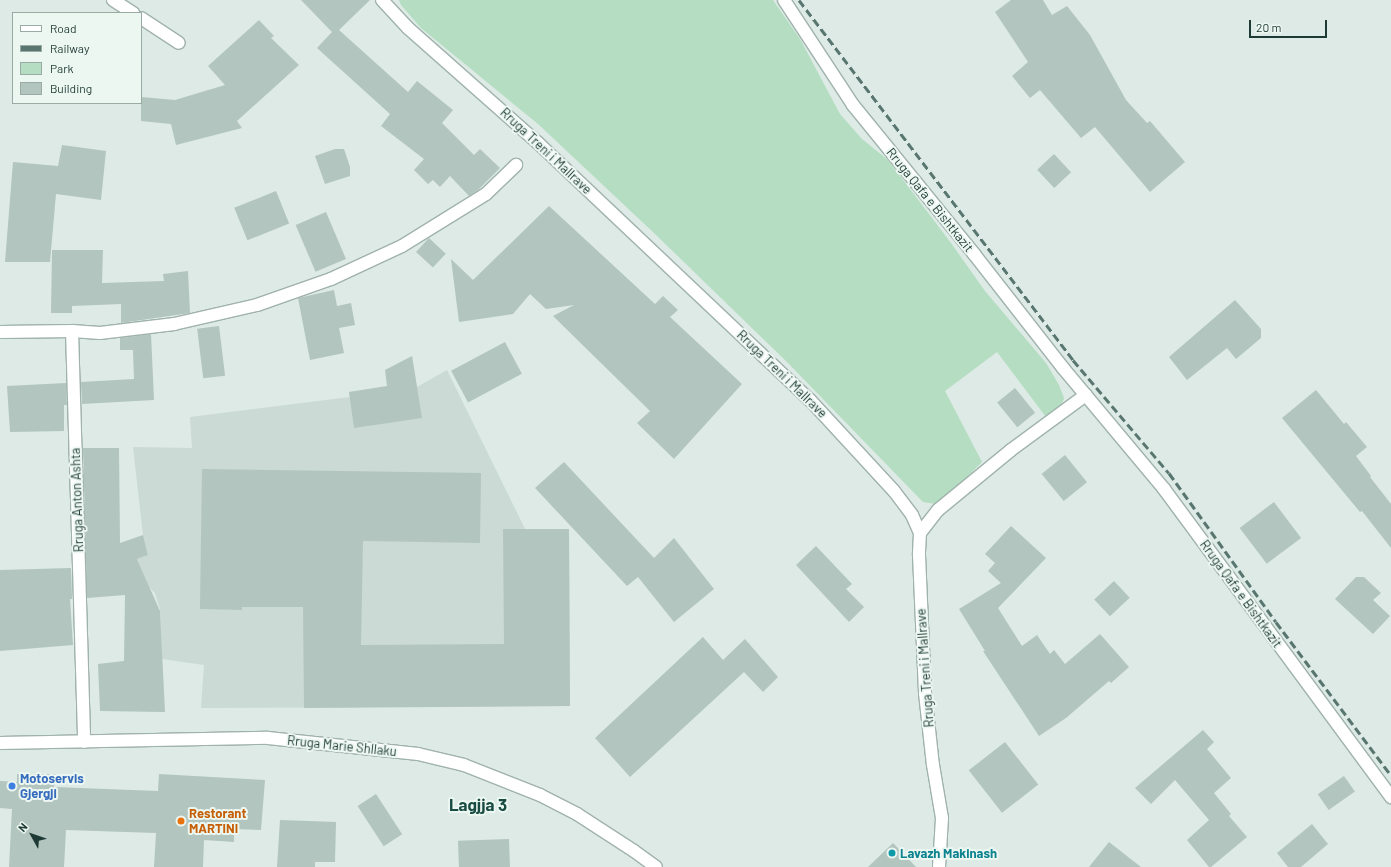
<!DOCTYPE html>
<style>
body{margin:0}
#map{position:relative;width:1391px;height:867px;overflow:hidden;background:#ddeae5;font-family:Barlow,sans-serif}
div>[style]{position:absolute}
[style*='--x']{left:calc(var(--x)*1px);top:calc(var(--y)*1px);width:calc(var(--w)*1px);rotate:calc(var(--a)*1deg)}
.built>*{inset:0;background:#cbdad4}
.green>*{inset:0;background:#b4ddc1}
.building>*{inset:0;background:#b2c5be;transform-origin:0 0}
.roads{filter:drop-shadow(1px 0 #a0b2ac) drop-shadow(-1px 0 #a0b2ac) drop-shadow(0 1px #a0b2ac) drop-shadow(0 -1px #a0b2ac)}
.minor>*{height:12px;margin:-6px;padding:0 6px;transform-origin:6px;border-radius:6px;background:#fff}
.secondary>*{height:12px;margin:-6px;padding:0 6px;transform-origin:6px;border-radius:6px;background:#fff}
.rail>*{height:3px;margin-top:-1.5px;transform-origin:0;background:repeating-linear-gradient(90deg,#58766f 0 8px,transparent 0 12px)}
.dots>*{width:11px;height:11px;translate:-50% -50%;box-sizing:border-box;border:2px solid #edf7f2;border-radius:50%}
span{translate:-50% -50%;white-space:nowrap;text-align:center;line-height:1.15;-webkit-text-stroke:4px #edf7f2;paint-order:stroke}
.street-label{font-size:13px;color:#1e3a34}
.shop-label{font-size:13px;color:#366cbe;font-weight:700}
.left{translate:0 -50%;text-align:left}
.food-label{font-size:13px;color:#c56008;font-weight:700}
.culture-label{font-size:13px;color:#0d838f;font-weight:700}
.district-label{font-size:17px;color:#194c43;font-weight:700}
.legend{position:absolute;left:12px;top:12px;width:130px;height:92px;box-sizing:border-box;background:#edf7f2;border:1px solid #9aaba6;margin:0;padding:5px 7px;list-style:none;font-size:12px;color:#1e3a34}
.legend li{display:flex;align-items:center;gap:8px;height:20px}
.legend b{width:20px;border:1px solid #9aaba6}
.north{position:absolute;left:12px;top:815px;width:40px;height:40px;-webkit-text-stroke:3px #edf7f2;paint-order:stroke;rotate:310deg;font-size:11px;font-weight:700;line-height:16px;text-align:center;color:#1e3a34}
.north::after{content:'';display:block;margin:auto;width:14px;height:18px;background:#1e3a34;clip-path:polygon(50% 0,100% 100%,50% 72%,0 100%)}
.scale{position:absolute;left:1249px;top:20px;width:78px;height:18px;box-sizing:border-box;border:2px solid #1e3a34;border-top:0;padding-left:5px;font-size:12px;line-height:14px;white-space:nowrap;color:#1e3a34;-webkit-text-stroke:3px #edf7f2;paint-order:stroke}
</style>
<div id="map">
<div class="built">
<i style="clip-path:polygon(412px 356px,417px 387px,447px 370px,525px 529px,569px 529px,570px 706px,201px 708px,204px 665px,162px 659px,160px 609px,155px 593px,150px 588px,137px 559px,148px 555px,143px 535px,133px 447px,192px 448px,190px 417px,350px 397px,349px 392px,387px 387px)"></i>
</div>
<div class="green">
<i style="clip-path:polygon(399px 0,773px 0,800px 39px,840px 114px,862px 139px,888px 160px,951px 243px,985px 291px,1046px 363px,1059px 385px,1064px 398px,1061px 407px,1046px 417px,997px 352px,945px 391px,982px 462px,952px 492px,936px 504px,923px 502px,787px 362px,654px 233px,538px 124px,421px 28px,401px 5px)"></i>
</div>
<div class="building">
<i style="clip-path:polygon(301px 0,370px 0,339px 30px,408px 92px,417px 81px,453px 110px,442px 123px,474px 155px,480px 149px,500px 168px,478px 190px,469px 196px,450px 176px,440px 187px,433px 180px,428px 184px,414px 170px,424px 159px,381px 126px,390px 114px,317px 48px,332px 32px)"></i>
<i style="clip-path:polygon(1011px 0,1043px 0,1052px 15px,1067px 6px,1090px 35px,1126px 100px,1147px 123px,1150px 121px,1185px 162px,1150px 192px,1095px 127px,1081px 138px,1040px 90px,1030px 98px,1012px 76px,1028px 62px,995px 12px)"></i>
<i style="clip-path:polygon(259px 20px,274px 36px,271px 38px,299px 65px,237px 121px,242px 128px,176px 145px,171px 124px,141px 121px,141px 97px,175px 100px,225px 85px,208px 66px)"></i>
<i style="clip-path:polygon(62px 145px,106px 151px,101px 200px,56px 194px,50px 262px,5px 262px,13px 162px,58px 166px)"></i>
<i style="clip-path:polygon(335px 149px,344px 149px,350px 167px,350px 176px,325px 184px,315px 156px)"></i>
<i style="left:1054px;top:154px;width:25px;height:23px;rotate:47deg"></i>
<i style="left:276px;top:191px;width:35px;height:45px;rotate:68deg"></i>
<i style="clip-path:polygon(549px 206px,655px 304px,663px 296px,678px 310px,670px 317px,742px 384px,674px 459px,637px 423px,650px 411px,553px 316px,574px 305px,546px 309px,530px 294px,513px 314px,459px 322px,451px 259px,473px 280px)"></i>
<i style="left:326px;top:212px;width:51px;height:33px;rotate:67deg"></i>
<i style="left:429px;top:238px;width:23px;height:19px;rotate:43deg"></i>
<i style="clip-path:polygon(52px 250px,103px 250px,102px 283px,164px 281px,163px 274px,188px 271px,190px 313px,121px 323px,121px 304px,72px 306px,72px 313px,51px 313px)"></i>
<i style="clip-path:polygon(334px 290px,337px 306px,351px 303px,355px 325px,339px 328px,344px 353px,310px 360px,298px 298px)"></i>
<i style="clip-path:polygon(1235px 300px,1261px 329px,1261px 338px,1236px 359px,1227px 348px,1187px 380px,1169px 357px)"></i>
<i style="left:219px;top:326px;width:50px;height:22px;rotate:83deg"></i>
<i style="clip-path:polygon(151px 334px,154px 400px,82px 404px,81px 382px,134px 379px,133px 350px,120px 350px,120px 338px)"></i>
<i style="left:505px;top:342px;width:36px;height:61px;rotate:62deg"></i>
<i style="clip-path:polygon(412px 356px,422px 418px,354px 428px,349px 392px,387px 386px,385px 370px)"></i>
<i style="clip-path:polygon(66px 383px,67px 405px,64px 405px,64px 431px,10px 432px,7px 386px)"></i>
<i style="left:1015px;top:388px;width:32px;height:23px;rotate:51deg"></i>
<i style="clip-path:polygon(1316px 390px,1344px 424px,1346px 422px,1367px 447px,1356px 456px,1371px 476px,1370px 477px,1391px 504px,1391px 548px,1362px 511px,1360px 512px,1282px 418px)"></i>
<i style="clip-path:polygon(83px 448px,119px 448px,120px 543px,143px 535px,148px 555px,137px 559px,160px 611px,165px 712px,100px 711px,98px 664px,124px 661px,125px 595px,87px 598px)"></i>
<i style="left:1065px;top:455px;width:35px;height:30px;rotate:51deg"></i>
<i style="clip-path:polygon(564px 462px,654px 558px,674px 538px,714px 589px,674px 622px,638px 577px,627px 586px,535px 488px)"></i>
<i style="clip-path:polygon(202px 469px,481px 473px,480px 543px,363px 541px,361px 645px,504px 644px,503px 529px,569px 529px,570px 706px,304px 708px,303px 607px,242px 607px,242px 610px,200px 609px)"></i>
<i style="left:1274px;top:502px;width:45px;height:43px;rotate:53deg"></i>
<i style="clip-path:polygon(1011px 526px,1046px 558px,998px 608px,1022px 646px,1037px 635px,1050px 654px,1054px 650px,1065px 664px,1100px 634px,1129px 667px,1111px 683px,1109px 681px,1066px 718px,1039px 736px,983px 651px,985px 651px,959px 609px,1001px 583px,988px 571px,995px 563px,985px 554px)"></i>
<i style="clip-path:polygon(816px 546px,852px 584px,846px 589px,864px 607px,849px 622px,796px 565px)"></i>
<i style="clip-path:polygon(71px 568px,72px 599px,70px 599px,73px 645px,0 651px,0 570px)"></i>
<i style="clip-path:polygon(1356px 577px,1364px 577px,1381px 593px,1373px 600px,1390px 616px,1373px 634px,1335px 599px)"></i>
<i style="left:1114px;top:581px;width:23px;height:27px;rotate:47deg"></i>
<i style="clip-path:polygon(703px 637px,723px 660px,745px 639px,778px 677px,763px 692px,744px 672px,630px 777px,595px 738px)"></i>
<i style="clip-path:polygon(1203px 730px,1214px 742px,1207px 749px,1231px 778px,1214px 793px,1231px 814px,1229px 816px,1247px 837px,1211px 867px,1209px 867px,1187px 840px,1209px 820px,1175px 780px,1151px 804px,1135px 788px)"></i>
<i style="left:1005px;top:742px;width:54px;height:46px;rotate:52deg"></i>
<i style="clip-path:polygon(17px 774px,55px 774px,54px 787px,158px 791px,159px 774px,265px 780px,261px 830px,234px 829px,234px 842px,204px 840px,203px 867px,154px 867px,156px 833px,66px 830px,64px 867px,9px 867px,12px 809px,0 808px,0 781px,17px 782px)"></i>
<i style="left:1344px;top:776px;width:19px;height:32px;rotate:55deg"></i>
<i style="left:376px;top:794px;width:48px;height:22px;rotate:57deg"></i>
<i style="clip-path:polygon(280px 820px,336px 822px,335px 862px,315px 862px,315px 867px,277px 867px)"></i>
<i style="clip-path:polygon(1312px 824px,1328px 844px,1301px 867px,1288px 867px,1277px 853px)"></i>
<i style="left:509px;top:839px;width:28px;height:51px;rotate:88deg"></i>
<i style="clip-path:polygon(1109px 842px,1141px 867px,1089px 867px)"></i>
<i style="clip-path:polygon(893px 843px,916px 867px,868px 867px)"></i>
</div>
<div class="roads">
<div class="minor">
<i style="--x:113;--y:0;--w:24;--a:33"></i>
<i style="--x:382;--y:0;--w:38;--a:47"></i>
<i style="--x:408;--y:28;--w:174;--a:41.5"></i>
<i style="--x:538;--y:143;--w:374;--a:43.4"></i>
<i style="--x:810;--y:400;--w:124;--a:47.3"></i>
<i style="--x:894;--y:491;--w:30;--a:53"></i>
<i style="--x:912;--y:515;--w:20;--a:66"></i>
<i style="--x:920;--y:533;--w:22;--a:93"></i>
<i style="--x:919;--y:555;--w:138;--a:87.5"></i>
<i style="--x:925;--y:693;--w:72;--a:83.7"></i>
<i style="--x:933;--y:765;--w:54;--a:80.4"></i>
<i style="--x:942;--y:818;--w:49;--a:93.5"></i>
<i style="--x:784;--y:0;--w:126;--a:56.7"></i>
<i style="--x:853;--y:105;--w:192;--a:50.9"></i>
<i style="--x:974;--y:254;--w:145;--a:52"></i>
<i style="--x:1063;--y:368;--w:158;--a:50.1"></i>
<i style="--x:1164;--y:489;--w:383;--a:53.6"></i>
<i style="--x:141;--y:18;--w:45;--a:33.3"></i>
<i style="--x:72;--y:331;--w:411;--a:88.3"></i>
<i style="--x:0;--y:332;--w:72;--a:-0.8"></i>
<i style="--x:72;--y:331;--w:28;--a:4"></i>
<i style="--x:100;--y:333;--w:75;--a:-6.9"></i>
<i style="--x:174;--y:324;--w:85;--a:-12.9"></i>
<i style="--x:257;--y:305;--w:78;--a:-19.4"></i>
<i style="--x:331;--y:279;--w:78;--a:-24.9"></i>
<i style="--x:402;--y:246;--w:99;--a:-31.8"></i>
<i style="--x:486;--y:194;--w:42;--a:-44"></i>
<i style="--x:920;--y:533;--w:29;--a:-52"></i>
<i style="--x:938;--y:510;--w:94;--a:-39.4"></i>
<i style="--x:1011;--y:450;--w:93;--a:-36.3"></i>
</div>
<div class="secondary">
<i style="--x:0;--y:743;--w:268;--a:-1.1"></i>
<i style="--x:268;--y:738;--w:151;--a:6.1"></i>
<i style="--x:418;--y:754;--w:47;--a:13.4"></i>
<i style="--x:464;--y:765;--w:82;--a:21.5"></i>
<i style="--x:540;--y:795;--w:42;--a:27.2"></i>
<i style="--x:577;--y:814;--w:68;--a:33"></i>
<i style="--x:634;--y:851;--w:27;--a:36"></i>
</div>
</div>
<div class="rail">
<i style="--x:799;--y:0;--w:452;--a:52.7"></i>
<i style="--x:1073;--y:360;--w:148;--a:49.7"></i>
<i style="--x:1169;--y:473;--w:183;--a:54.3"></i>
<i style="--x:1276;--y:622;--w:191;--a:53.1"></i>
</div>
<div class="dots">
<i style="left:12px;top:786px;background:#3f7fe0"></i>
<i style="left:181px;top:821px;background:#e8710a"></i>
<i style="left:892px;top:853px;background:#0f9aa8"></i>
</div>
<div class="street-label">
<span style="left:546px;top:151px;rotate:43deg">Rruga Treni i Mallrave</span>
<span style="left:930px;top:200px;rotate:51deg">Rruga Qafa e Bishtkazit</span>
<span style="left:782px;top:374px;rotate:44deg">Rruga Treni i Mallrave</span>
<span style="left:77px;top:500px;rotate:-92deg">Rruga Anton Ashta</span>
<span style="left:1241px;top:594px;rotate:54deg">Rruga Qafa e Bishtkazit</span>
<span style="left:925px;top:668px;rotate:-94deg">Rruga Treni i Mallrave</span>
<span style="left:342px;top:746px;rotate:6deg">Rruga Marie Shllaku</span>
</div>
<div class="shop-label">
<span class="left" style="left:20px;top:786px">Motoservis<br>Gjergji</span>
</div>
<div class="food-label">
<span class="left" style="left:189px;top:821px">Restorant<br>MARTINI</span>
</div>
<div class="culture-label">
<span class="left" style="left:900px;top:853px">Lavazh Makinash</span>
</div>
<div class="district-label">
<span style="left:478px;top:805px">Lagjja 3</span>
</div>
<ul class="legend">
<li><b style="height:5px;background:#fff"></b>Road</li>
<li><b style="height:5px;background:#58766f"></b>Railway</li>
<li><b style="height:11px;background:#b4ddc1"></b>Park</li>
<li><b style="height:11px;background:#b2c5be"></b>Building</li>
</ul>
<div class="north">N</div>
<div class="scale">20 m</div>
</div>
